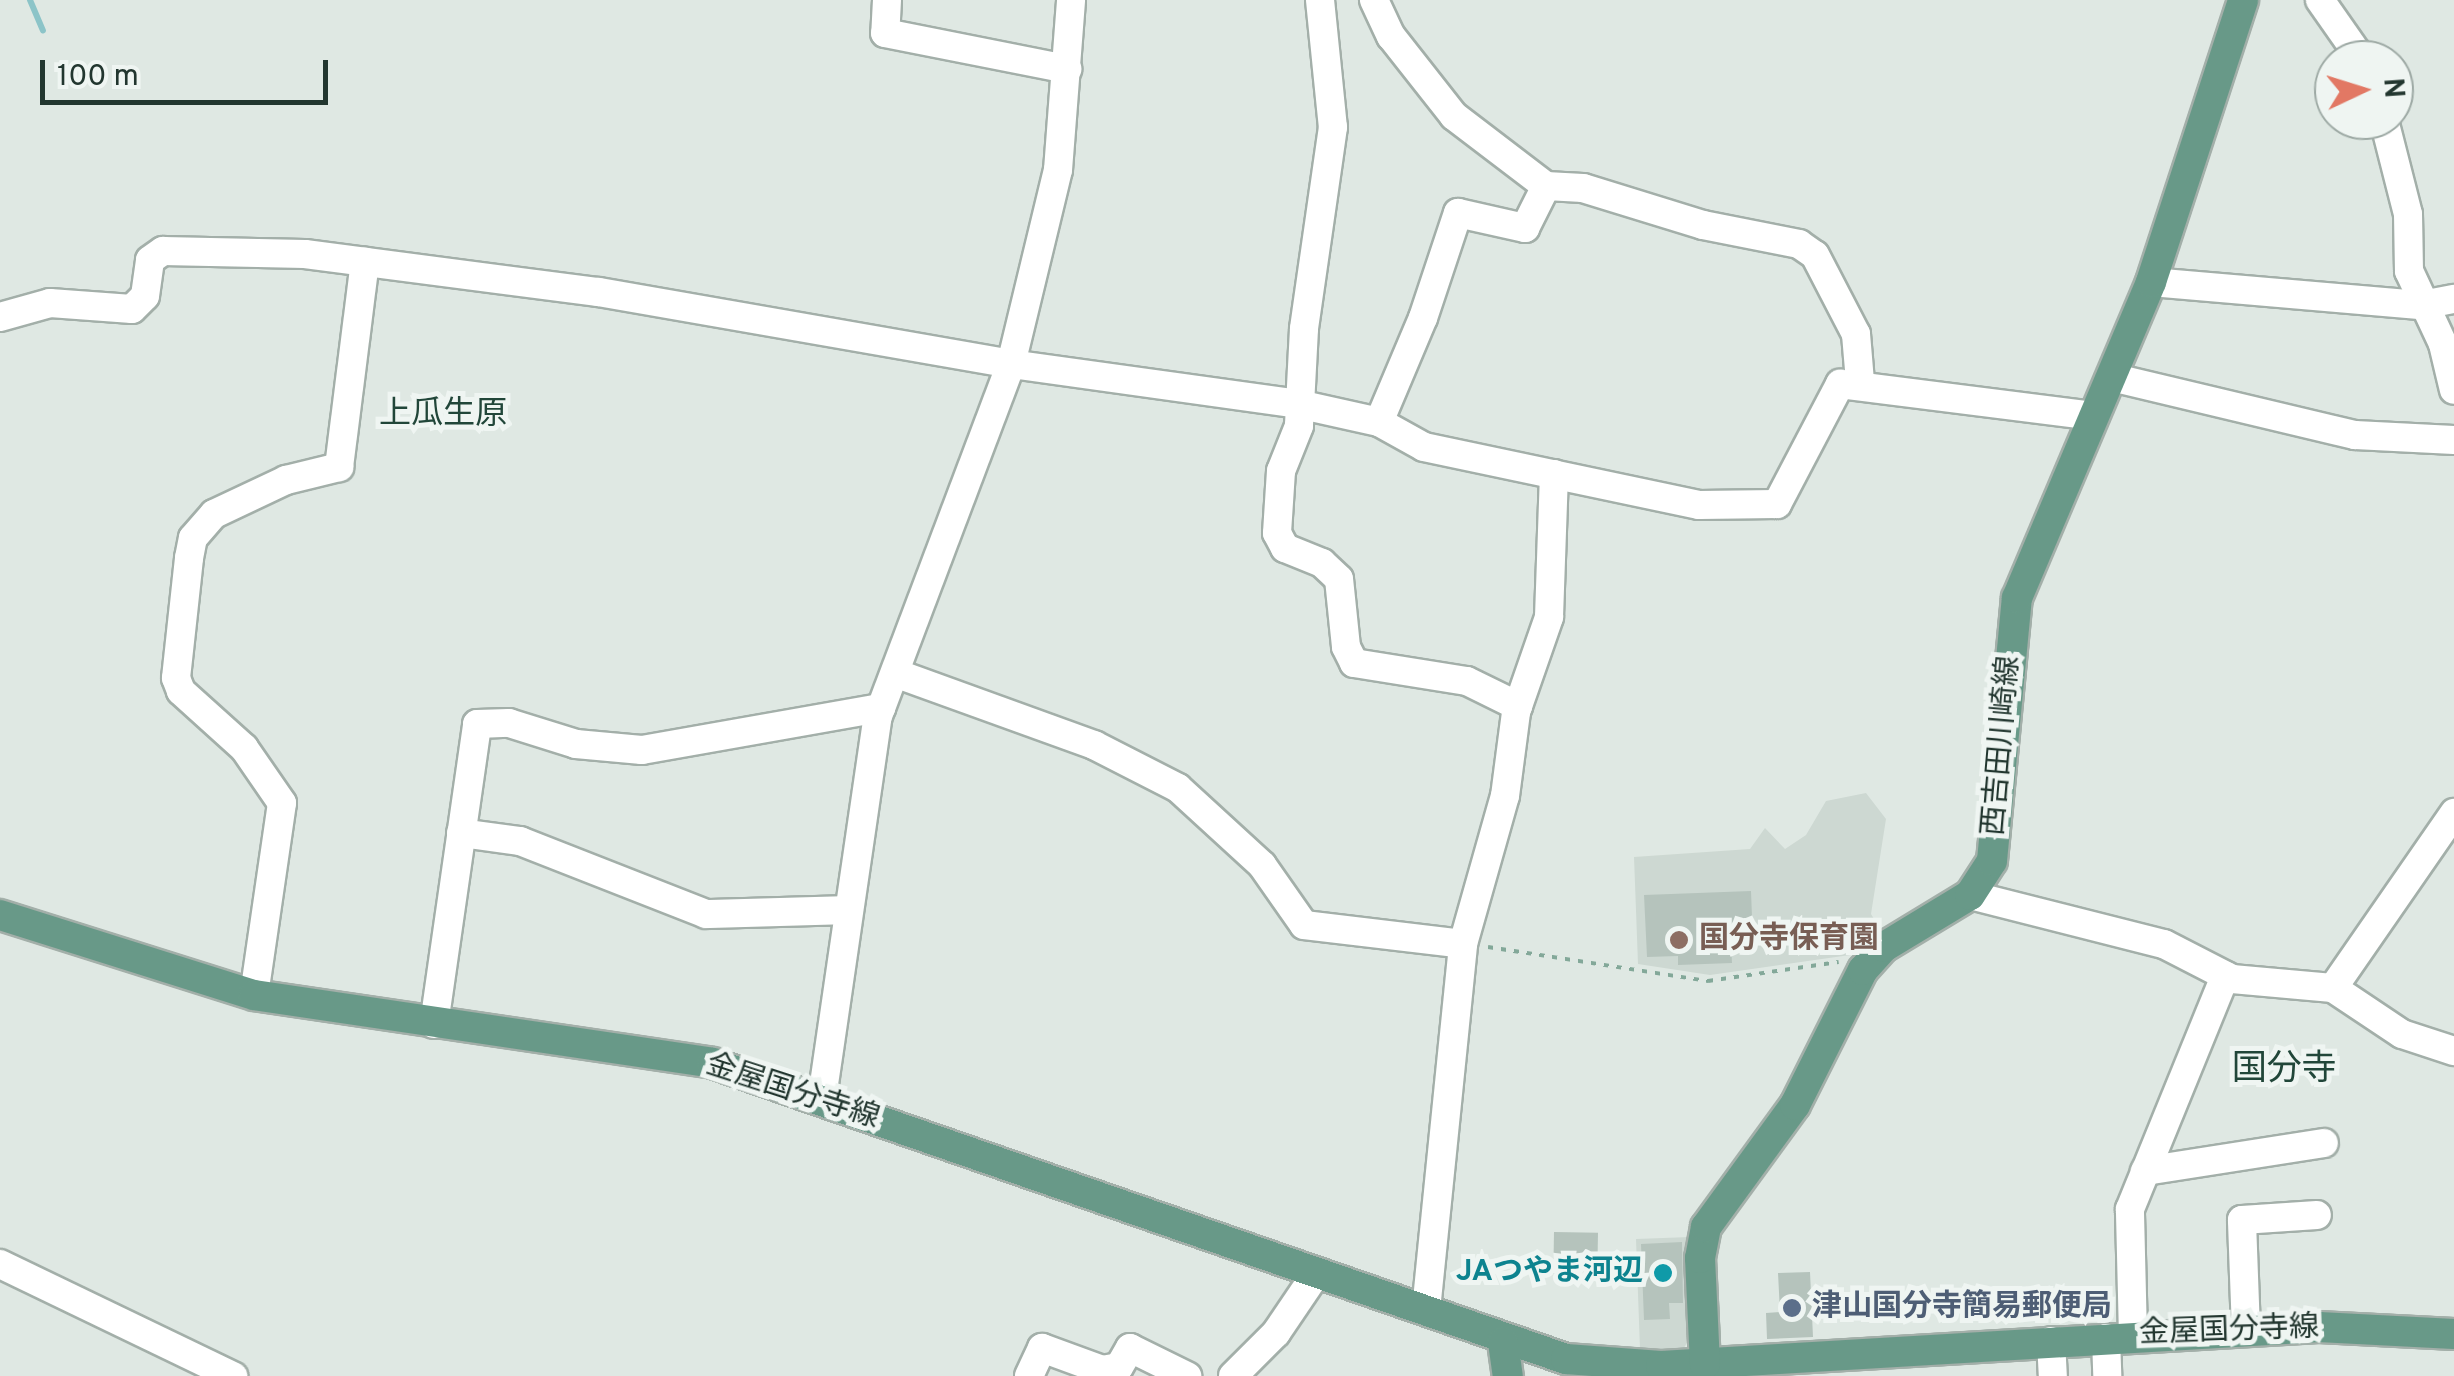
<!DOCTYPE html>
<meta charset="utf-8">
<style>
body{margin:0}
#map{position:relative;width:2454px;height:1376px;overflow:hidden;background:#dfe8e3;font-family:Overpass,"Noto Sans JP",sans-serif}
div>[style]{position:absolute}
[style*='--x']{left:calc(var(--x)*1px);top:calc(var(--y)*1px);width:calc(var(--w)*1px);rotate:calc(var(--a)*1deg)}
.built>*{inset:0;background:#cdd8d2}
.stream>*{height:6px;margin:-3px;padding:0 3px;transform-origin:3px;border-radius:3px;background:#8cc4c8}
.building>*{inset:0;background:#b5c3bc;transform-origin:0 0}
.path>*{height:4px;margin-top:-2px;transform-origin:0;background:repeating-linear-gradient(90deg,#83a899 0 5px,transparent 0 13px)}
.roads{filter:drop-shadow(2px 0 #a3afa9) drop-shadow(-2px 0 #a3afa9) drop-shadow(0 2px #a3afa9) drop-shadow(0 -2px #a3afa9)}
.minor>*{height:28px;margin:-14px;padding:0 14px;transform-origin:14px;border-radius:14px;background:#fff}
.major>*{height:30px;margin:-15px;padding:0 15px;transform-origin:15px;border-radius:15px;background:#689988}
.dots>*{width:28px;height:28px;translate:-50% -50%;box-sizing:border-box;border:5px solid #eff5f2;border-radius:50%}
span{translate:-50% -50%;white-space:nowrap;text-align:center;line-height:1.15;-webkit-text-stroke:10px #eff5f2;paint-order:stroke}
.street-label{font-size:30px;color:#22362f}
.education-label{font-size:30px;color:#785e54;font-weight:700}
.left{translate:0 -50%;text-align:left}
.culture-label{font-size:30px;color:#0d838f;font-weight:700}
.right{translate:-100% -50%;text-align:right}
.service-label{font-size:30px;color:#4e5e75;font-weight:700}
.neighbourhood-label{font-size:32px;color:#214639}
.quarter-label{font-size:35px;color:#214639}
.north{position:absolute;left:2314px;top:40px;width:100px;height:100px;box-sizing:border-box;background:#eff5f2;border:2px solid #9da9a4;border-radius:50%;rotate:86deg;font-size:28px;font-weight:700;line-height:40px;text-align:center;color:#22362f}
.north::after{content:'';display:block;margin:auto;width:35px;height:45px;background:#e27864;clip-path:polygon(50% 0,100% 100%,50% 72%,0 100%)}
.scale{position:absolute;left:40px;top:60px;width:288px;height:45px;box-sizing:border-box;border:5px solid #22362f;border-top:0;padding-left:12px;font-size:30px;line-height:35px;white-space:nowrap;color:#22362f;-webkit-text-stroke:8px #eff5f2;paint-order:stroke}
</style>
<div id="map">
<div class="built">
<i style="clip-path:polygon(1866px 793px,1886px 819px,1871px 914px,1883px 934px,1864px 953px,1710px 975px,1638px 964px,1634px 857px,1750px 849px,1765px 828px,1785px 849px,1806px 835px,1826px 801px)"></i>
<i style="clip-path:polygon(1690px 1237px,1694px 1331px,1684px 1348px,1640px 1349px,1636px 1239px)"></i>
</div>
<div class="stream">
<i style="--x:30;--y:0;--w:33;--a:67"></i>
</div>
<div class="building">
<i style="clip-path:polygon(1751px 891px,1753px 943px,1731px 944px,1732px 963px,1678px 965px,1678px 956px,1647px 957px,1644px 895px)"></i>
<i style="left:1554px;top:1232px;width:44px;height:47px;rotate:1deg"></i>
<i style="clip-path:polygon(1682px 1242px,1683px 1303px,1669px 1303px,1670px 1319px,1644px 1320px,1641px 1244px)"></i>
<i style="clip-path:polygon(1810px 1272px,1813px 1337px,1767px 1339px,1766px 1313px,1780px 1312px,1778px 1273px)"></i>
</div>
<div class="path">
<i style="--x:1488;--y:947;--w:223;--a:8.8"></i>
<i style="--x:1708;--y:981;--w:132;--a:-8.3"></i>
</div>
<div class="roads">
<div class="minor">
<i style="--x:887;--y:0;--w:33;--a:93"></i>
<i style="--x:885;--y:33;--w:186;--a:11.2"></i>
<i style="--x:1320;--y:0;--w:128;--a:84.2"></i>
<i style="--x:1333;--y:127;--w:204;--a:98.2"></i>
<i style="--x:1304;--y:329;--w:97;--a:93"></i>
<i style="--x:1299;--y:426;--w:48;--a:111.8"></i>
<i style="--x:1281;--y:471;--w:62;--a:93.7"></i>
<i style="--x:1277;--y:533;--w:17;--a:62"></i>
<i style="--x:1285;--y:548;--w:40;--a:22"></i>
<i style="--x:1322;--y:563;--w:23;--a:43"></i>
<i style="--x:1339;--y:579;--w:68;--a:84.1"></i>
<i style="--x:1346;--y:647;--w:18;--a:63"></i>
<i style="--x:1354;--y:663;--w:114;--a:9.1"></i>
<i style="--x:1467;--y:681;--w:57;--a:26.1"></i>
<i style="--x:1374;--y:0;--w:40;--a:65"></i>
<i style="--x:1391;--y:36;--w:102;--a:51.8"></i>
<i style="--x:1454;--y:116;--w:116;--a:37.3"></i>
<i style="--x:1546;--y:186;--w:37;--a:3"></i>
<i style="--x:1583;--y:188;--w:126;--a:17.1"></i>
<i style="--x:1703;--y:225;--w:98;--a:11.2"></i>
<i style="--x:1799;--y:244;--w:19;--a:35"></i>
<i style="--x:1815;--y:255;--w:89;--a:62.6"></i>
<i style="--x:1856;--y:334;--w:48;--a:85.2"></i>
<i style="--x:2320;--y:0;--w:73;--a:55"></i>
<i style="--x:2384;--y:120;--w:97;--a:75.7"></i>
<i style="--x:2408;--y:214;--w:57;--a:89"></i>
<i style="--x:2409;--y:271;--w:81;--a:65"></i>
<i style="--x:2443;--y:344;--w:47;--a:76.6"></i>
<i style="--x:2151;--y:282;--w:272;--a:4.9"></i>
<i style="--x:2422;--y:305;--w:33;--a:-11"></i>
<i style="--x:0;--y:317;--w:52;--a:-15.6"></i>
<i style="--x:50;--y:303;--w:82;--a:4.2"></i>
<i style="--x:132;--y:309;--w:18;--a:-45"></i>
<i style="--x:145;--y:296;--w:36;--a:-82"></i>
<i style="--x:150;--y:260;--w:16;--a:-35"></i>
<i style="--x:163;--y:251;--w:142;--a:1.2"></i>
<i style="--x:305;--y:254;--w:296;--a:7.4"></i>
<i style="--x:599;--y:292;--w:418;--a:9.9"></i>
<i style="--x:1011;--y:364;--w:290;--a:7.9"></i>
<i style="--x:1298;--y:404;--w:83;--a:12.5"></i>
<i style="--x:1379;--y:422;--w:51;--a:29.1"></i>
<i style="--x:1424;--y:447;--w:281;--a:11.9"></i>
<i style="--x:1699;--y:505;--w:78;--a:-0.7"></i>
<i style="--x:1777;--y:504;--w:136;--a:-62.3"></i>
<i style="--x:1840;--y:384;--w:255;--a:7.2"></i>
<i style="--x:2111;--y:377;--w:251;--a:13.4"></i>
<i style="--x:2355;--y:435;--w:99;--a:2.9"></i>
<i style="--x:1379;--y:422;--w:113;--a:-67.1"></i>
<i style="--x:1423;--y:318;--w:111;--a:-71.6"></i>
<i style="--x:1458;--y:213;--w:69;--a:12.6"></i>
<i style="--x:1525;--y:228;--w:47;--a:-63.4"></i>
<i style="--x:895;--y:673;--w:212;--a:19.9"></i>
<i style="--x:1094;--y:745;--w:94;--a:27.1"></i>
<i style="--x:1178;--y:788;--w:114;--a:42.5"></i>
<i style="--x:1262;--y:865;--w:73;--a:55"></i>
<i style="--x:1304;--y:925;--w:160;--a:6.8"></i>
<i style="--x:461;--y:833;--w:60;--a:7.7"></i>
<i style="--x:520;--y:841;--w:200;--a:21.4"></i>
<i style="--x:706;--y:914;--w:139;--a:-1.6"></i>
<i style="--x:1970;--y:895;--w:200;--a:14.2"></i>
<i style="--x:2164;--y:944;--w:76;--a:27.2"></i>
<i style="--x:2232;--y:979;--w:101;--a:5.1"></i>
<i style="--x:2333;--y:988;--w:83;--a:33.7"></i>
<i style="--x:2402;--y:1034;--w:55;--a:18.1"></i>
<i style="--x:2333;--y:988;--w:213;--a:-55.3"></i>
<i style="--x:254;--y:995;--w:194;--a:-81.7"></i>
<i style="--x:282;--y:803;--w:67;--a:-124.6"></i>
<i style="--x:244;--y:748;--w:85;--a:-137.9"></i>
<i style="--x:181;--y:691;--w:14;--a:-111"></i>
<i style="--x:176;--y:678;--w:121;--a:-83.8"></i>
<i style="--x:189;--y:558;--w:20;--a:-79"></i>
<i style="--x:193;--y:538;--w:32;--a:-49"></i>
<i style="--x:214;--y:514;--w:80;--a:-25.3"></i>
<i style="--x:286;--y:480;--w:55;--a:-13.8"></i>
<i style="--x:339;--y:467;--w:207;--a:-82.8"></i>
<i style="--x:434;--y:1024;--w:303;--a:-81.8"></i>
<i style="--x:477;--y:724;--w:32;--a:-2"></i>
<i style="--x:509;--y:723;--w:70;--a:17.4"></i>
<i style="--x:576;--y:744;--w:66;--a:5.2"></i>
<i style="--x:642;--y:750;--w:243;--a:-10"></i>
<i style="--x:822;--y:1098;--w:386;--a:-81.7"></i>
<i style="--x:878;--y:716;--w:376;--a:-69.3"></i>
<i style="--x:1011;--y:364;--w:200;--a:-76.4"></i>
<i style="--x:1058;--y:170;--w:170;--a:-85.6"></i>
<i style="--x:2145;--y:1171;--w:181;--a:-8.9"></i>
<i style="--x:0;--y:1264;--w:259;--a:25.7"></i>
<i style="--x:1426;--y:1310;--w:368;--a:-84.2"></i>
<i style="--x:1463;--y:944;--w:154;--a:-74.2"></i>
<i style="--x:1505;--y:796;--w:85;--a:-82.5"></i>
<i style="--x:1516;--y:712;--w:101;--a:-70.8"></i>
<i style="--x:1549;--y:617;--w:143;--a:-88"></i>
<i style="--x:2246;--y:1331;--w:111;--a:-92.1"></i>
<i style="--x:2242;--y:1220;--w:75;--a:-3.8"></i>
<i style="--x:2133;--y:1336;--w:127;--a:-91.4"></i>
<i style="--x:2130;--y:1209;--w:252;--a:-67.8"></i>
<i style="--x:2106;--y:1338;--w:38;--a:88"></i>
<i style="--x:2051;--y:1341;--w:35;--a:87"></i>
<i style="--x:1029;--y:1376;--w:31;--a:-65"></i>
<i style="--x:1042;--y:1348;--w:64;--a:20.1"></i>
<i style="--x:1102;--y:1370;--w:17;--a:-10"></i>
<i style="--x:1119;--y:1367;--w:22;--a:-60"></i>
<i style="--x:1130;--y:1348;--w:64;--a:26.2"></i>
<i style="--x:1233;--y:1376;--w:61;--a:-45"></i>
<i style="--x:1276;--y:1333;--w:71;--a:-55.9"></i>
</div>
<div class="major">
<i style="--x:0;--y:915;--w:266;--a:17.5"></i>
<i style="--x:254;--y:995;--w:463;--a:8.4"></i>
<i style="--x:712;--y:1063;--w:904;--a:19.12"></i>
<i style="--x:1566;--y:1359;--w:95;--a:4.2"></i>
<i style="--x:1661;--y:1366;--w:659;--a:-3.39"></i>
<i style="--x:2319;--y:1327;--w:135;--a:3"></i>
<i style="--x:1503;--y:1342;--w:34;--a:82"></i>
<i style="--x:1705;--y:1364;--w:106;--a:-92.7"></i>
<i style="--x:1700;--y:1258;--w:32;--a:-79"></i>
<i style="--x:1706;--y:1227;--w:151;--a:-53.9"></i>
<i style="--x:1795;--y:1105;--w:151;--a:-63.3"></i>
<i style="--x:1863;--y:970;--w:31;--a:-48"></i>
<i style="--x:1884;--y:947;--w:100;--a:-31.2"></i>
<i style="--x:1970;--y:895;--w:40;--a:-57.1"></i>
<i style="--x:1992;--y:861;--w:264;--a:-84.6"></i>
<i style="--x:2017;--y:598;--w:343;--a:-67"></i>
<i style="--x:2151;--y:282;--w:297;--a:-71.9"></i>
</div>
</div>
<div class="dots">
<i style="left:1679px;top:940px;background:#8d6e63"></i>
<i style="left:1663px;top:1273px;background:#0f9aa8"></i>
<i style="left:1792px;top:1308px;background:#5c6f8a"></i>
</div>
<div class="street-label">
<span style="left:2003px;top:746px;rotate:-85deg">西吉田川崎線</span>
<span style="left:792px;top:1093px;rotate:18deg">金屋国分寺線</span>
<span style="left:2229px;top:1332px;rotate:-2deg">金屋国分寺線</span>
</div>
<div class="education-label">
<span class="left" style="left:1699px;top:940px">国分寺保育園</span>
</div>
<div class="culture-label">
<span class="right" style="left:1643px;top:1273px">JAつやま河辺</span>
</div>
<div class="service-label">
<span class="left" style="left:1812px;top:1308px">津山国分寺簡易郵便局</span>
</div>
<div class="neighbourhood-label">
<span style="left:443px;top:415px">上瓜生原</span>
</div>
<div class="quarter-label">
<span style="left:2284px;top:1070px">国分寺</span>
</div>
<div class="north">N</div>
<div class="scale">100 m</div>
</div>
